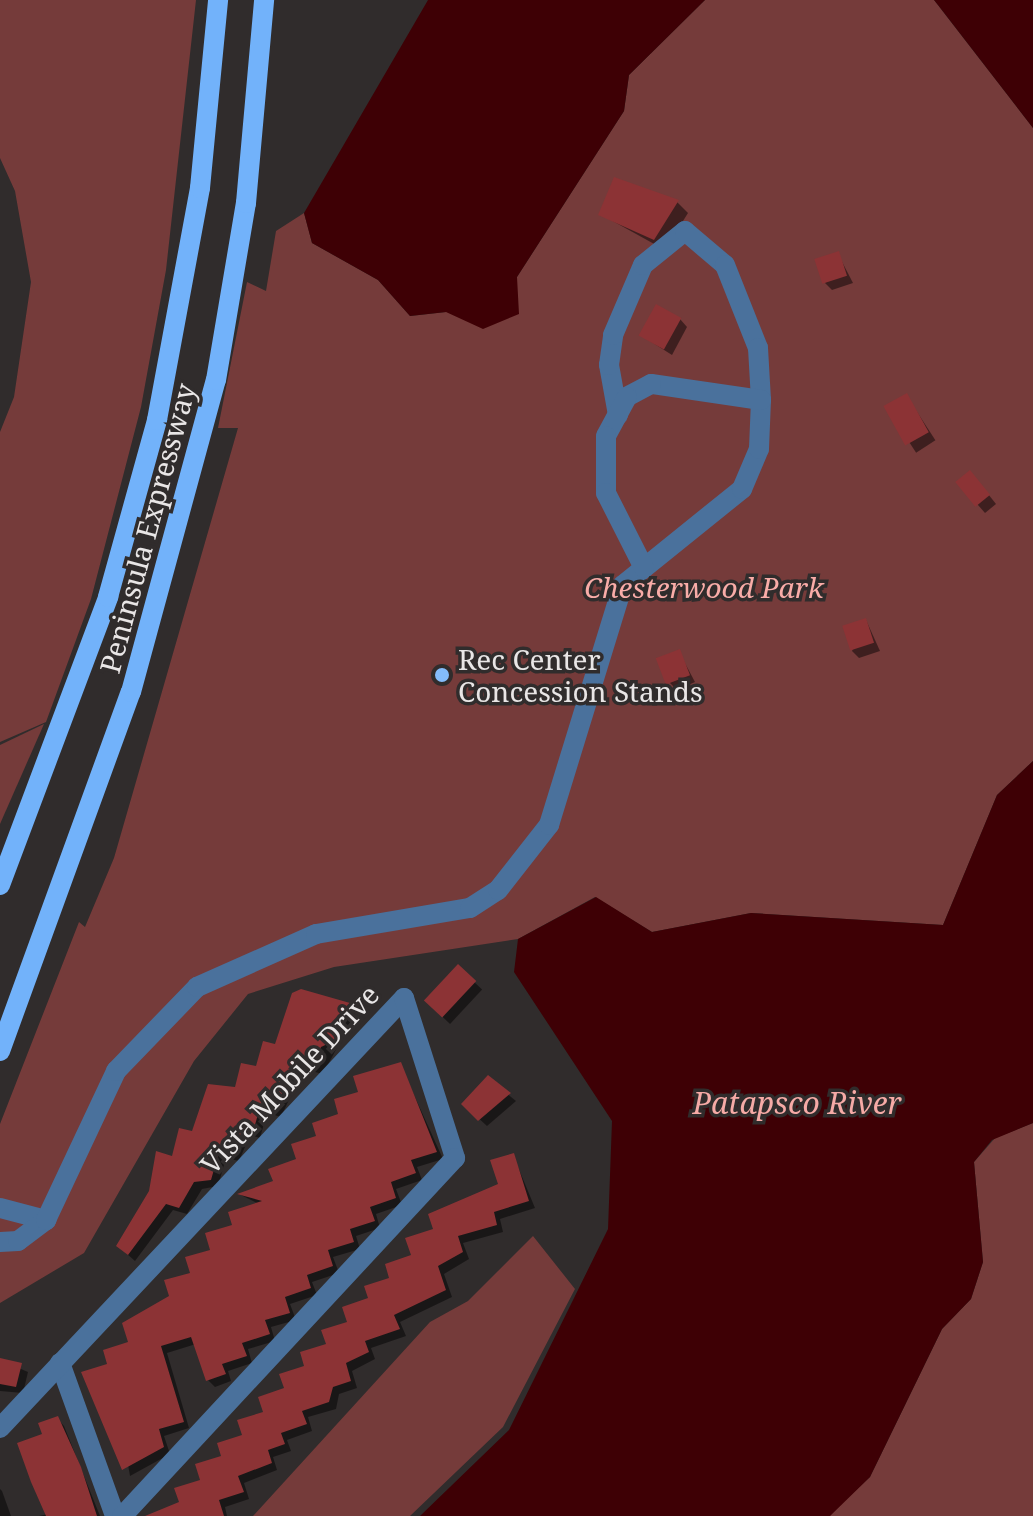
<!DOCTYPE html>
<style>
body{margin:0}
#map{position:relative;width:1033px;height:1516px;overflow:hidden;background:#302c2c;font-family:"Noto Serif",serif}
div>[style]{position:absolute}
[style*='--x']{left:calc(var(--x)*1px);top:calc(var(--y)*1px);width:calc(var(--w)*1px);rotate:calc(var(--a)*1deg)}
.green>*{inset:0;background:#753b3a}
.water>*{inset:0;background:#3e0005}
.shadow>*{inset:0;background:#0007;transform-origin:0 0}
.building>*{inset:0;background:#8c3335;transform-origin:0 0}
.minor>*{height:20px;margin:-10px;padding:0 10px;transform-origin:10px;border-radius:10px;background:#4a719c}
.major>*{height:20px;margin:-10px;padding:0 10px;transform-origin:10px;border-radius:10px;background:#72b2fa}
.dots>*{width:22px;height:22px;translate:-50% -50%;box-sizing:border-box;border:4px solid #302c2c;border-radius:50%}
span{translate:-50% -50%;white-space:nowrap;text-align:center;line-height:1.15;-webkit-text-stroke:7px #302c2c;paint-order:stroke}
.street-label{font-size:28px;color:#e9e6e6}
.park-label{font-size:28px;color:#f9aca8;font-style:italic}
.poi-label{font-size:28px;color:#e9e6e6}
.left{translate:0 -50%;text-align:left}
.water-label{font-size:30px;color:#f6aaa6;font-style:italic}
</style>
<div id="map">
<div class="green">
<i style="clip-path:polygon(0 0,196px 0,166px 270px,141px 407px,91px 599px,46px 722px,0 742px,0 432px,14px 397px,31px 282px,15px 191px,0 158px)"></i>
<i style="clip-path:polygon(705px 0,934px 0,1033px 128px,1033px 761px,997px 795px,943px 925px,751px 913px,652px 932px,595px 897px,518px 939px,334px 967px,248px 994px,194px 1061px,84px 1253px,0 1303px,0 1124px,79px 922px,85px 927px,114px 858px,238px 428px,218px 428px,247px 282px,266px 291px,276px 231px,304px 213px,312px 243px,378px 280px,410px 316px,446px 312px,517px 277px,624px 111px,629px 75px)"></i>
<i style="clip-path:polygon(44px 724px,0 824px,0 745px)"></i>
<i style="clip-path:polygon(1033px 1123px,1033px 1516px,828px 1516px,870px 1477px,942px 1329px,971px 1299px,983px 1262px,974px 1162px,995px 1138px)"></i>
<i style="clip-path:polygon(533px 1236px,575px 1289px,503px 1427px,410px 1516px,253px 1516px,430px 1322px,468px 1301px)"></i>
</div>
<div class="water">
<i style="clip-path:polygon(428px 0,705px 0,629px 75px,624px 111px,517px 277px,519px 314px,483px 329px,446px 312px,410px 316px,378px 280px,312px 243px,304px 213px)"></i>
<i style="clip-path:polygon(934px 0,1033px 0,1033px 128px,938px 5px)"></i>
<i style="clip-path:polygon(1033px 761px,1033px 1123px,992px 1140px,974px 1162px,983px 1262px,971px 1299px,942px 1329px,870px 1477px,830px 1516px,420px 1516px,509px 1430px,608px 1229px,612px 1121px,514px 972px,518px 939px,596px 897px,652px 932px,751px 913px,943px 925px,997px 795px)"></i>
</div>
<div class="shadow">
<i style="clip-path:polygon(677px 202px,688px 213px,665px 250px,600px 214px)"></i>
<i style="clip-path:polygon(838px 254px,853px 283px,832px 290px,825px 283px)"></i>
<i style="clip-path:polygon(680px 319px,687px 327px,672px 355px,642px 336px)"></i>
<i style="left:906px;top:395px;width:54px;height:23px;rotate:57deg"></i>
<i style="clip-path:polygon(977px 480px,996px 504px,985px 513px,958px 482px)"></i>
<i style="clip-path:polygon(866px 620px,880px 651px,859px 658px,852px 651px)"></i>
<i style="clip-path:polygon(679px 652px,695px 682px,677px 690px,670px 683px)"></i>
<i style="left:458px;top:967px;width:33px;height:47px;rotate:43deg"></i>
<i style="clip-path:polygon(294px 995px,356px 1012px,323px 1074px,303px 1069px,281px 1117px,267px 1113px,260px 1138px,250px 1135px,239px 1161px,226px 1158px,218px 1186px,202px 1189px,187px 1214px,173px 1210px,135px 1261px,118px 1246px,193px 1134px,276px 1047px)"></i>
<i style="clip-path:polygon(400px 1064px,443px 1159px,417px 1167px,422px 1180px,396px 1189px,402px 1205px,376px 1214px,380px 1228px,356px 1236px,360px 1249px,333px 1257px,339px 1273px,312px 1282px,317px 1295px,290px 1304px,296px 1320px,271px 1327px,275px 1341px,248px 1349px,252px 1363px,228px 1371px,231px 1381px,215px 1387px,208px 1380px,196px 1344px,167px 1353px,189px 1428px,164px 1436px,170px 1454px,130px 1476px,110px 1365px,259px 1204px,241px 1195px,275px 1182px,361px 1093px)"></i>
<i style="clip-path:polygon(488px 1078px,516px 1101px,487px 1126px,463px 1104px)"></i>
<i style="clip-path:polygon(513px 1155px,535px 1208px,500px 1219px,503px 1232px,463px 1243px,469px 1259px,444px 1274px,452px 1297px,400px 1322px,406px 1336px,371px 1348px,375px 1359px,352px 1371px,357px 1388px,339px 1394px,336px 1409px,308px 1417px,312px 1431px,287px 1440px,291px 1451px,273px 1457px,277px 1470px,244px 1483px,249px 1499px,225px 1507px,227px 1516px,156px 1516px,181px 1503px,435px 1230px,500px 1185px)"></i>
<i style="clip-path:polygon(0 1360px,28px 1372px,23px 1393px,0 1391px)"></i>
<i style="clip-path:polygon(57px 1418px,64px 1426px,100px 1516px,39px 1516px,48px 1514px,45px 1436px)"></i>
<i style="clip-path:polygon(0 1489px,2px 1491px,11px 1516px,0 1516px)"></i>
</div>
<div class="building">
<i style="clip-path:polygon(614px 177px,679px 200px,654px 240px,598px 215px)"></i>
<i style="left:839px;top:251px;width:26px;height:26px;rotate:72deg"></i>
<i style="left:656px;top:304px;width:29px;height:36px;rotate:29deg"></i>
<i style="left:907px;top:393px;width:45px;height:27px;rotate:61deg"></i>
<i style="left:970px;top:470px;width:32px;height:19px;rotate:51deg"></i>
<i style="left:866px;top:618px;width:26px;height:25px;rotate:72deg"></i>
<i style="left:680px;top:649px;width:28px;height:26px;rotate:69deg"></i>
<i style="left:458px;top:964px;width:25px;height:50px;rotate:43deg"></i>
<i style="clip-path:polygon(301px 989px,350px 1003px,336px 1040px,321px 1047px,315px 1068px,296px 1063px,274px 1111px,260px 1107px,253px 1132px,243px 1129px,232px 1156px,219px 1152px,211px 1180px,194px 1182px,179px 1208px,166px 1204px,128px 1255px,116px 1246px,149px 1191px,156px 1151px,172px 1156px,179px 1128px,192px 1131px,208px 1084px,235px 1087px,241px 1063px,256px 1066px,263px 1041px,275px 1044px,292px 993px)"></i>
<i style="clip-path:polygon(401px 1062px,437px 1152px,411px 1160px,416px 1173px,391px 1182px,396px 1198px,370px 1207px,375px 1221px,350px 1229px,354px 1242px,328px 1250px,333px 1266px,307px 1275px,311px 1288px,285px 1297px,290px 1313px,265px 1320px,270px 1334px,242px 1343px,247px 1356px,222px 1364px,226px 1374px,206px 1381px,191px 1337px,161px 1346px,184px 1422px,159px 1429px,164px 1447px,122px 1470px,81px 1372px,107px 1364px,103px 1350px,128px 1342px,122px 1323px,169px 1296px,164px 1280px,190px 1273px,185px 1257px,210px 1250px,205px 1233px,232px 1225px,228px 1212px,262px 1201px,237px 1194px,273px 1181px,268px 1169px,296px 1159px,291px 1144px,316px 1136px,312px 1123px,338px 1114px,334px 1099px,358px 1092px,353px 1076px)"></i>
<i style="clip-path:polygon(488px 1075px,511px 1093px,478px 1121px,461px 1104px)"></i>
<i style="clip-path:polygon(514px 1153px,529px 1201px,494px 1212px,497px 1225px,458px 1236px,463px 1252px,438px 1266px,446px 1290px,394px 1315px,400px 1329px,365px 1341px,369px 1352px,346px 1363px,351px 1381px,333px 1387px,329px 1402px,302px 1411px,307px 1424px,281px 1433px,285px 1444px,268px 1450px,272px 1463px,238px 1476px,244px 1492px,219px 1500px,224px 1516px,145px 1516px,179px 1502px,174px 1488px,200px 1480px,195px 1464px,221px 1456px,217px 1443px,242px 1435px,237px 1420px,263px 1412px,258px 1397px,284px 1388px,279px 1374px,304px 1366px,300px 1352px,326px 1344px,321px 1330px,347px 1322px,342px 1307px,368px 1298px,364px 1286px,389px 1278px,385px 1264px,411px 1255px,405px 1238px,433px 1229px,428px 1214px,498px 1184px,490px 1160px)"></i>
<i style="clip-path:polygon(0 1358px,22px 1363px,16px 1387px,0 1384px)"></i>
<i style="clip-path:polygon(58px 1416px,81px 1467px,97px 1516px,46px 1516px,31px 1482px,17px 1443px,42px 1434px,38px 1423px)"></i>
</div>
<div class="minor">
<i style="--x:618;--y:415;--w:51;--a:-100.2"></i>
<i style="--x:609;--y:365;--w:30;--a:-82"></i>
<i style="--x:613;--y:335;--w:76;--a:-66.8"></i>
<i style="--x:643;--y:265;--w:54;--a:-39"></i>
<i style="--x:685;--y:231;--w:52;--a:40.4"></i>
<i style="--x:725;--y:265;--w:89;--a:68.3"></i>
<i style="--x:758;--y:348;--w:52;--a:86.7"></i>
<i style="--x:0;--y:1208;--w:48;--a:14.6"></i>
<i style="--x:0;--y:1242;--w:18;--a:-3"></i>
<i style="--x:18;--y:1241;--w:35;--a:-37"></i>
<i style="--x:46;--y:1220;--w:165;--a:-64.8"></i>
<i style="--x:116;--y:1071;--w:117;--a:-46"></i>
<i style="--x:197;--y:987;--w:130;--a:-24"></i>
<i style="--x:316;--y:934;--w:156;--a:-9.6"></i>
<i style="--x:470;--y:908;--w:33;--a:-33"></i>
<i style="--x:498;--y:890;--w:83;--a:-51.9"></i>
<i style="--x:549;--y:825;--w:251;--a:-72.9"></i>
<i style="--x:623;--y:585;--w:153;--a:-38.9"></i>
<i style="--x:742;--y:489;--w:43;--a:-67"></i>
<i style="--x:759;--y:449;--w:49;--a:-87.7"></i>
<i style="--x:761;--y:400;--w:111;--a:-171.7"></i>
<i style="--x:651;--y:384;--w:27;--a:152"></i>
<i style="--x:627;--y:397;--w:44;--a:118.3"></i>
<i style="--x:606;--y:436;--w:57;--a:90"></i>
<i style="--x:606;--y:493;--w:84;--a:63.1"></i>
<i style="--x:60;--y:1363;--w:163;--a:70.2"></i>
<i style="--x:0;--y:1428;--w:590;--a:-46.79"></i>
<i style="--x:404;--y:998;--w:168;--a:72.3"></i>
<i style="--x:455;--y:1158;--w:489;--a:132.9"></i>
</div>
<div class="major">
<i style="--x:0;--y:885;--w:308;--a:-69.4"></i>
<i style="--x:108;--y:597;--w:184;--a:-74.5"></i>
<i style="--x:157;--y:420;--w:236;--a:-79.5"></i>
<i style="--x:200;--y:188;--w:189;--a:-84.5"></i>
<i style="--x:0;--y:1051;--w:382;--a:-70"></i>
<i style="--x:131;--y:692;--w:323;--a:-74.8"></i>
<i style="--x:216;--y:380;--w:180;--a:-80.4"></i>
<i style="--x:246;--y:203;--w:204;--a:-84.9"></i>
</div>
<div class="dots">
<i style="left:442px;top:675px;background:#84bcfb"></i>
</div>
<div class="street-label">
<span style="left:147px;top:528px;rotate:-75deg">Peninsula Expressway</span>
<span style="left:289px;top:1079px;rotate:-47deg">Vista Mobile Drive</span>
</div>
<div class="park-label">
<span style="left:704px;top:587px">Chesterwood Park</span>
</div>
<div class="poi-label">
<span class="left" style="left:458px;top:675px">Rec Center<br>Concession Stands</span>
</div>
<div class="water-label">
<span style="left:797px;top:1103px">Patapsco River</span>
</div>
</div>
